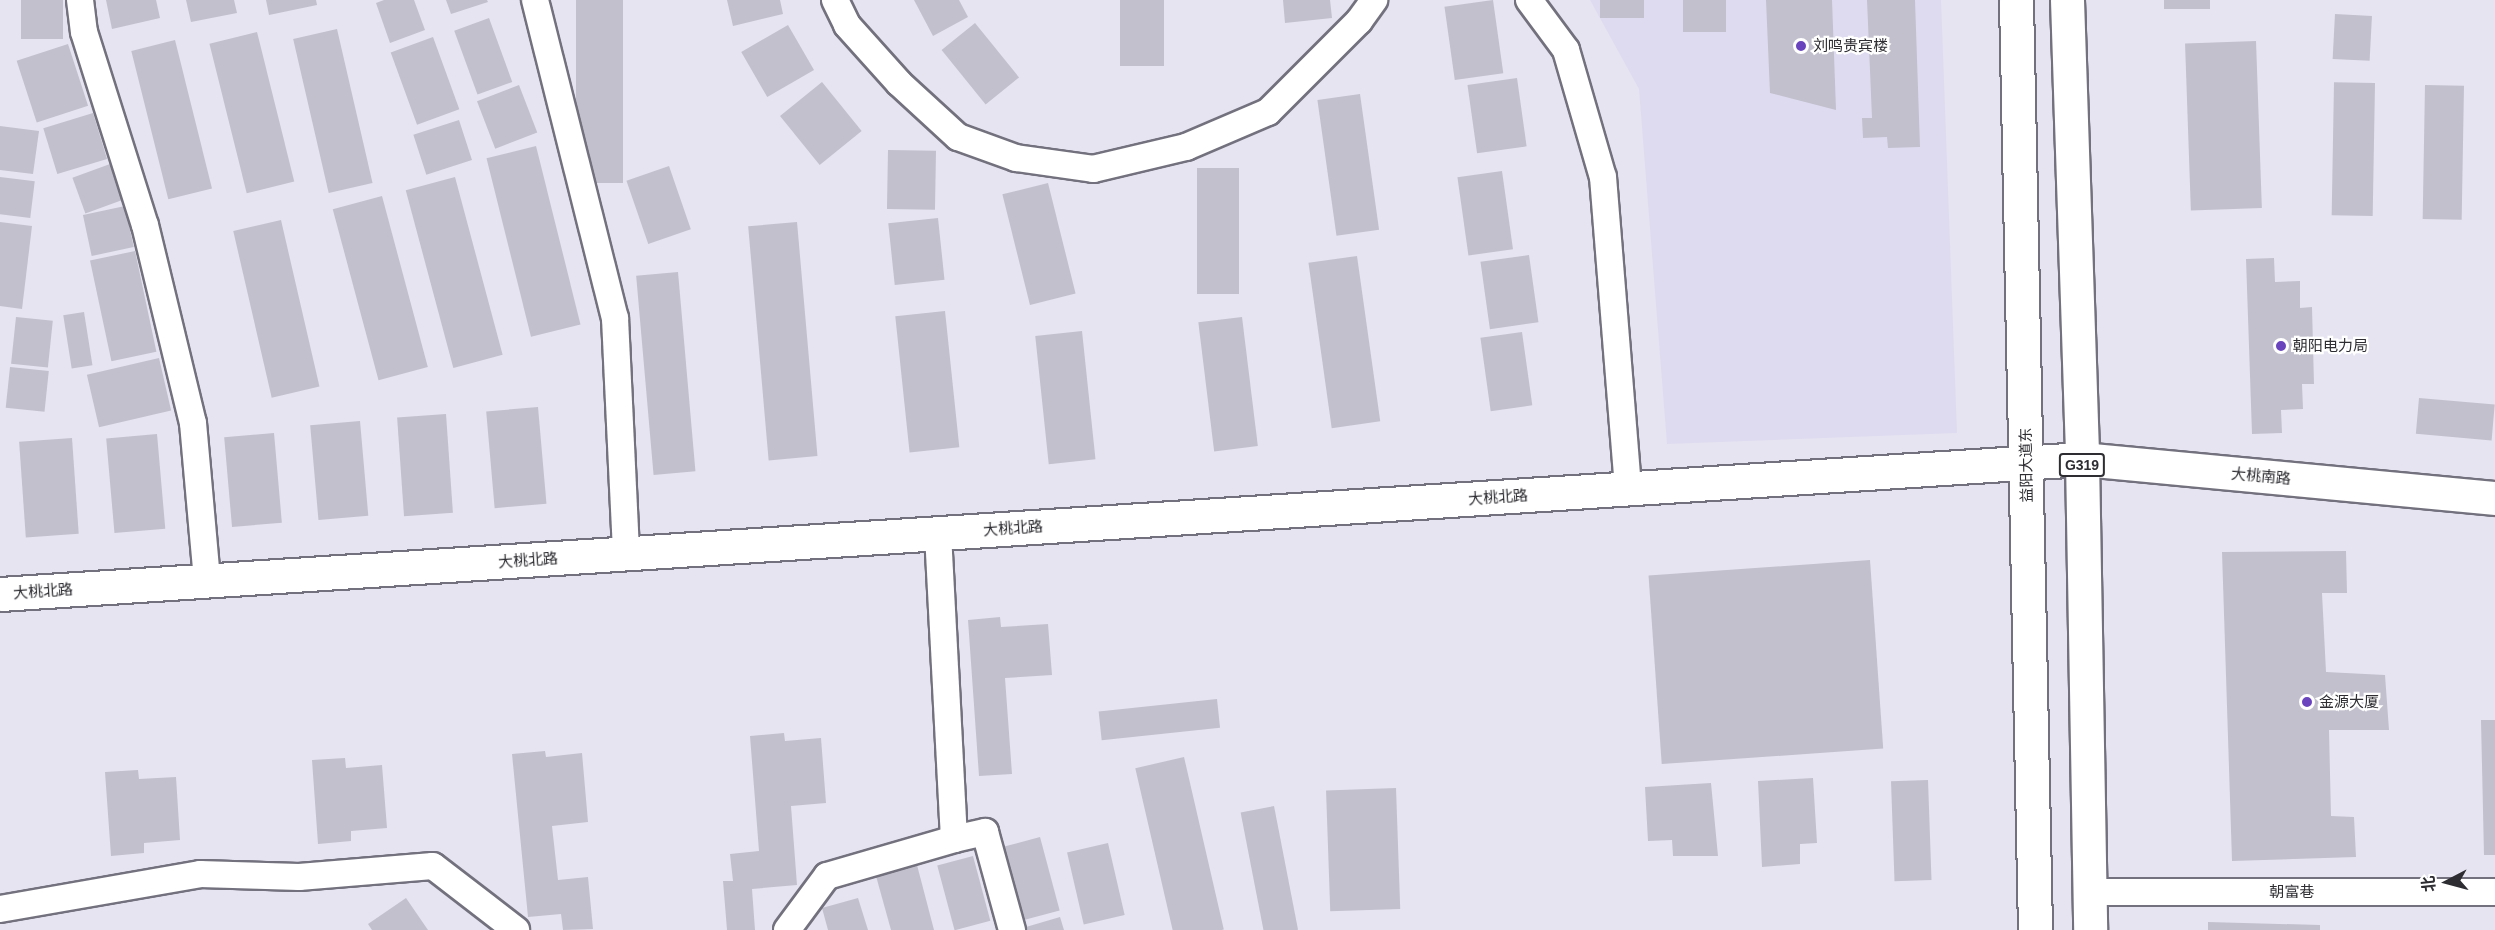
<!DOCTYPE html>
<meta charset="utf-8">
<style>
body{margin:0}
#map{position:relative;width:2495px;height:930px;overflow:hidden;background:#e6e4f1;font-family:Arial,"Noto Sans SC",sans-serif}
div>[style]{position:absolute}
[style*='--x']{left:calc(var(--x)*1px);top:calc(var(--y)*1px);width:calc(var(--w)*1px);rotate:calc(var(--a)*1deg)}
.built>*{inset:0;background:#dedbf0}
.building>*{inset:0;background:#c2c0cd;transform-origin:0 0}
.roads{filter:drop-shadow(2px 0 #73717d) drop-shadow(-2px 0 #73717d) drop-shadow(0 2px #73717d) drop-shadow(0 -2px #73717d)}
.street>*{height:26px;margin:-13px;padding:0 13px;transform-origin:13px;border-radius:13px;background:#fff}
.secondary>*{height:33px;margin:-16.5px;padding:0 16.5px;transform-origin:16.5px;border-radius:16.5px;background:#fff}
.primary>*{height:33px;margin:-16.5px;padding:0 16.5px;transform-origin:16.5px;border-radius:16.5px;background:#fff}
.dots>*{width:16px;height:16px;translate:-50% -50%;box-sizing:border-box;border:3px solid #fff;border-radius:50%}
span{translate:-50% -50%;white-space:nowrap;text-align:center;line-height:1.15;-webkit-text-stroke:4.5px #fff;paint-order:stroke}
.shield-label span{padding:2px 4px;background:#fff;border:2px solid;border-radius:4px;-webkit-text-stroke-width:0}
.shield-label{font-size:14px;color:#2e2d32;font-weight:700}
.poi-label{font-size:15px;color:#2e2d32}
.left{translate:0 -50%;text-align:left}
.street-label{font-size:15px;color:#2e2d32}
.north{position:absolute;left:2417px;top:852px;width:60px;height:60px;-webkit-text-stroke:4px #fff;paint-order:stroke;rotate:264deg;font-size:16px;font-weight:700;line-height:24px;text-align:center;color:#2e2d32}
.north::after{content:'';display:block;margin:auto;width:21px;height:27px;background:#2e2d32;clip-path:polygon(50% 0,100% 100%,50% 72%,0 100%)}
</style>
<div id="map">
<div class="built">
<i style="clip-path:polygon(1590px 0,1941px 0,1957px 433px,1667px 444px,1639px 89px)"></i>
</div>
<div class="building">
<i style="left:21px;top:0;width:42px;height:39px"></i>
<i style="clip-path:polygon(106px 0,156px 0,160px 18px,112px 29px)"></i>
<i style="clip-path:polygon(186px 0,234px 0,237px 13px,191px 22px)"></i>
<i style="clip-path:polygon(266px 0,316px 0,317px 5px,269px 15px)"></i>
<i style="clip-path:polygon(384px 0,414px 0,425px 30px,390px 43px,376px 3px)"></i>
<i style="clip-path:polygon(446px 0,487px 0,488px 2px,451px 14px)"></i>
<i style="left:576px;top:0;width:47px;height:183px"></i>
<i style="clip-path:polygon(727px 0,780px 0,783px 14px,733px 26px)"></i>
<i style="clip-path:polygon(914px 0,959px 0,968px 17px,933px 36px)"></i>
<i style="left:1120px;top:0;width:44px;height:66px"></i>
<i style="clip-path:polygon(1283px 0,1330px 0,1332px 18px,1285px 23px)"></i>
<i style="left:1493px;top:0;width:74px;height:49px;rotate:82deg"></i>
<i style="left:1600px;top:0;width:44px;height:18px"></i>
<i style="left:1683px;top:0;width:43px;height:32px"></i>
<i style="clip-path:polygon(1766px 0,1832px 0,1836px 110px,1770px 93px)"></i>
<i style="clip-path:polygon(1867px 0,1915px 0,1920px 147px,1888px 148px,1887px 137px,1863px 138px,1862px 118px,1872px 118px)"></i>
<i style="left:2164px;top:0;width:46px;height:9px"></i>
<i style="left:2335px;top:14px;width:37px;height:45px;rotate:3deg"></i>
<i style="left:489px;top:18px;width:68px;height:37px;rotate:70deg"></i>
<i style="left:975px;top:23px;width:70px;height:43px;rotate:51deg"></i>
<i style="left:788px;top:25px;width:52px;height:54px;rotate:60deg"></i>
<i style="left:337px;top:29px;width:158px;height:45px;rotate:77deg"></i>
<i style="left:257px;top:32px;width:154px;height:49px;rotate:76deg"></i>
<i style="left:433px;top:37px;width:77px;height:45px;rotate:70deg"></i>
<i style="left:175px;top:40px;width:153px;height:45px;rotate:76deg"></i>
<i style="left:2256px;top:41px;width:167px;height:71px;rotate:88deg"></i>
<i style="left:68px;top:44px;width:65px;height:54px;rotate:72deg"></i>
<i style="left:1517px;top:78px;width:69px;height:50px;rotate:82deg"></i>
<i style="left:822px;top:82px;width:63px;height:54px;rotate:51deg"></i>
<i style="left:2375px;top:83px;width:133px;height:41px;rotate:91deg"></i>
<i style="left:519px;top:85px;width:51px;height:45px;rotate:69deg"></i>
<i style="left:2425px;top:85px;width:39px;height:134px;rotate:1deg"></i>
<i style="left:1360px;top:94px;width:137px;height:43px;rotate:82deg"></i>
<i style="left:93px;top:113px;width:48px;height:52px;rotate:73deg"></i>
<i style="left:459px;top:120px;width:42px;height:48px;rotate:72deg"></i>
<i style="clip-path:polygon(0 126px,39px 131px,33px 174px,0 170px)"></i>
<i style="left:536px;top:146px;width:184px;height:51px;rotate:76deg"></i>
<i style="left:888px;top:150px;width:48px;height:59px;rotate:1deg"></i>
<i style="left:110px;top:164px;width:38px;height:40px;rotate:70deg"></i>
<i style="left:669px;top:166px;width:67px;height:45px;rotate:71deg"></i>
<i style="left:1197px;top:168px;width:42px;height:126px"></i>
<i style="left:1502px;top:171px;width:79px;height:45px;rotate:82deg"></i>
<i style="left:0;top:177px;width:35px;height:37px;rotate:7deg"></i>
<i style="left:455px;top:177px;width:184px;height:51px;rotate:75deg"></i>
<i style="left:1048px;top:183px;width:114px;height:47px;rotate:76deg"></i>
<i style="left:382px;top:196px;width:177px;height:51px;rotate:75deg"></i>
<i style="left:125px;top:206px;width:42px;height:43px;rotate:78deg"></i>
<i style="left:938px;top:218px;width:62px;height:50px;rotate:84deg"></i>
<i style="left:281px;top:220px;width:171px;height:49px;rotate:77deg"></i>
<i style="clip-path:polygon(0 222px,32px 226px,22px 309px,0 306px)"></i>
<i style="left:797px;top:222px;width:235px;height:49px;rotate:85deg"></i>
<i style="left:135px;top:251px;width:103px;height:46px;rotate:78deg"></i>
<i style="left:1529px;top:255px;width:68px;height:49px;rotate:82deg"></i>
<i style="left:1357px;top:256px;width:167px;height:49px;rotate:82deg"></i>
<i style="clip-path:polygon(2274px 258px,2275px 282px,2300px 281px,2300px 308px,2312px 307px,2314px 384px,2302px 384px,2303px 409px,2281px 410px,2282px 433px,2252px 434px,2246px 259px)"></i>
<i style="left:678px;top:272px;width:200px;height:42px;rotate:85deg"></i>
<i style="left:945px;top:311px;width:137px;height:50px;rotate:84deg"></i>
<i style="left:84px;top:312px;width:54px;height:21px;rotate:81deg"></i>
<i style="left:16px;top:317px;width:37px;height:47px;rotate:6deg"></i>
<i style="left:1242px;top:317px;width:130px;height:44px;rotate:83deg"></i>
<i style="left:1082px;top:331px;width:129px;height:47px;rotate:84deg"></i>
<i style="left:1522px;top:332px;width:74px;height:42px;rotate:82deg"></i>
<i style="left:159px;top:358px;width:54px;height:74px;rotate:77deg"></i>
<i style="left:10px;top:367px;width:39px;height:41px;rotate:6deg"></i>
<i style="left:2419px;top:398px;width:76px;height:36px;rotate:5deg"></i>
<i style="left:538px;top:407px;width:97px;height:52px;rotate:85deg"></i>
<i style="left:446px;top:414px;width:99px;height:49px;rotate:86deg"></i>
<i style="left:360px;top:421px;width:95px;height:50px;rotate:85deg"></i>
<i style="left:274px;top:433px;width:90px;height:50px;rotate:85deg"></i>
<i style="left:157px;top:434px;width:95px;height:51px;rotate:85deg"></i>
<i style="left:72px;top:438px;width:96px;height:53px;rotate:86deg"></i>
<i style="clip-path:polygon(2346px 551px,2347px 593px,2322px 593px,2326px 672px,2385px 675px,2389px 730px,2329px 730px,2331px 816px,2354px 817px,2356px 857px,2232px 861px,2222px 552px)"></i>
<i style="left:1870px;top:560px;width:189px;height:222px;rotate:86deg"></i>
<i style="clip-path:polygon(1000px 617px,1001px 627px,1048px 624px,1052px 675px,1005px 678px,1012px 774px,979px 776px,968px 620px)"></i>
<i style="left:1217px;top:699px;width:29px;height:119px;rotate:84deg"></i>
<i style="clip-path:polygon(2481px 720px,2495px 720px,2495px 855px,2484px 855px)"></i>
<i style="clip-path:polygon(784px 733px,785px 741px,821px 738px,826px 803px,791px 806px,797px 885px,752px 889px,755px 930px,727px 930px,723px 881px,733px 881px,730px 854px,759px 851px,750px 736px)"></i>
<i style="clip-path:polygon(545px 751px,546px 757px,582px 753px,588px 822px,552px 826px,558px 880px,588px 877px,593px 929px,563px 930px,561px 914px,528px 917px,512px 754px)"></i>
<i style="left:1184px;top:757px;width:177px;height:50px;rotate:77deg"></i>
<i style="clip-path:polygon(345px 758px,346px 768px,382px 765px,387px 828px,351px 831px,351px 841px,318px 844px,312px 760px)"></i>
<i style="clip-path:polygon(138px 770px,139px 779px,176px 777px,180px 840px,144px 843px,144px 853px,111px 856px,105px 772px)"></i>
<i style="clip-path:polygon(1813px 778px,1817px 843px,1800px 844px,1800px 864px,1762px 867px,1758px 781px)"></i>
<i style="left:1928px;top:780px;width:100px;height:37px;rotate:88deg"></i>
<i style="clip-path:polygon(1711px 783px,1718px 856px,1673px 856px,1672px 840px,1648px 841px,1645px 787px)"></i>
<i style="left:1396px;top:788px;width:121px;height:70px;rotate:88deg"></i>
<i style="left:1274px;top:806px;width:126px;height:34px;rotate:79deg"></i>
<i style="left:1040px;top:837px;width:76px;height:38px;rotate:75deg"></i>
<i style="left:1108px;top:843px;width:74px;height:42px;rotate:77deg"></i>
<i style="left:973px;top:856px;width:67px;height:37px;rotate:75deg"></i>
<i style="clip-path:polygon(917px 865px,934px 930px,891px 930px,876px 876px)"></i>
<i style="clip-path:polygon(406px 898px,428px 930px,372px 930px,368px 924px)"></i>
<i style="clip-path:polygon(858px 898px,868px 930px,828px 930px,822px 908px)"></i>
<i style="clip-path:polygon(1060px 917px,1064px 930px,1027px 930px,1026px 927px)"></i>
<i style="clip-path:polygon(2208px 922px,2320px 925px,2320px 930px,2208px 930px)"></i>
</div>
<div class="roads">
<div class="street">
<i style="--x:80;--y:0;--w:32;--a:83"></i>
<i style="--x:84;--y:32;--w:202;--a:72.5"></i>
<i style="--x:145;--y:225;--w:204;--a:76.4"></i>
<i style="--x:193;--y:423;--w:158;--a:84.9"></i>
<i style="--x:535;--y:0;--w:328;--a:75.9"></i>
<i style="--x:615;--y:318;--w:235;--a:87.3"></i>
<i style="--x:835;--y:0;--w:28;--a:64"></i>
<i style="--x:847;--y:25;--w:78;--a:48.1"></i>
<i style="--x:899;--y:83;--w:80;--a:42.5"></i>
<i style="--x:958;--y:137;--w:62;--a:19.9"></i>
<i style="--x:1016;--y:158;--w:78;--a:8.1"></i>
<i style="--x:1093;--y:169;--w:96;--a:-13.3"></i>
<i style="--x:1186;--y:147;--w:89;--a:-23.1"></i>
<i style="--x:1268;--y:112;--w:129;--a:-45"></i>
<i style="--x:1359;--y:21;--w:26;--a:-54"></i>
<i style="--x:1529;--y:0;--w:62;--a:53.5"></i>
<i style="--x:1566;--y:50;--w:132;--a:73.8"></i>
<i style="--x:1603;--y:177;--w:313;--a:85.4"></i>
<i style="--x:954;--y:839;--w:32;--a:-13"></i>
<i style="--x:985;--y:832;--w:102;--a:74.6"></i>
<i style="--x:2090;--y:892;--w:405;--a:0"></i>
<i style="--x:0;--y:909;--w:203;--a:-9.9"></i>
<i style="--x:200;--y:874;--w:99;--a:1.7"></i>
<i style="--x:299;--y:877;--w:134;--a:-4.7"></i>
<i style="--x:433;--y:866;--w:105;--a:37.6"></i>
<i style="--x:787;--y:930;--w:67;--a:-53.5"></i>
<i style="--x:827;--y:876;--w:132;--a:-16.2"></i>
<i style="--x:954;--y:839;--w:306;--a:-93"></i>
</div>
<div class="secondary">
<i style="--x:0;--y:594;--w:2086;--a:-3.71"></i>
<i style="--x:2082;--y:459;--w:415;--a:5.4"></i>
</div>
<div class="primary">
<i style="--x:2016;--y:0;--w:930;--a:88.83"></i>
<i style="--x:2067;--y:0;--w:459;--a:88.1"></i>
<i style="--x:2082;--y:459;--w:471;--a:89"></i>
</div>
</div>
<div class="dots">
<i style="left:1801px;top:46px;background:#6944bd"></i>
<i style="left:2281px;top:346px;background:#6944bd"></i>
<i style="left:2307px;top:702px;background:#6944bd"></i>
</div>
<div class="shield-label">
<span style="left:2082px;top:465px">G319</span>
</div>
<div class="poi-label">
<span class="left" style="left:1813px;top:46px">刘鸣贵宾楼</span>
<span class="left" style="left:2293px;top:346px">朝阳电力局</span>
<span class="left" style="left:2319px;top:702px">金源大厦</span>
</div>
<div class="street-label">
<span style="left:2026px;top:465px;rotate:-91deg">益阳大道东</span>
<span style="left:2261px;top:476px;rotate:5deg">大桃南路</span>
<span style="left:1498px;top:497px;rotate:-4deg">大桃北路</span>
<span style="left:1013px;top:528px;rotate:-4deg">大桃北路</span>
<span style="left:528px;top:560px;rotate:-4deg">大桃北路</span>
<span style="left:43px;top:591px;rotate:-4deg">大桃北路</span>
<span style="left:2292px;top:892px">朝富巷</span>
</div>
<div class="north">北</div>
</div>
